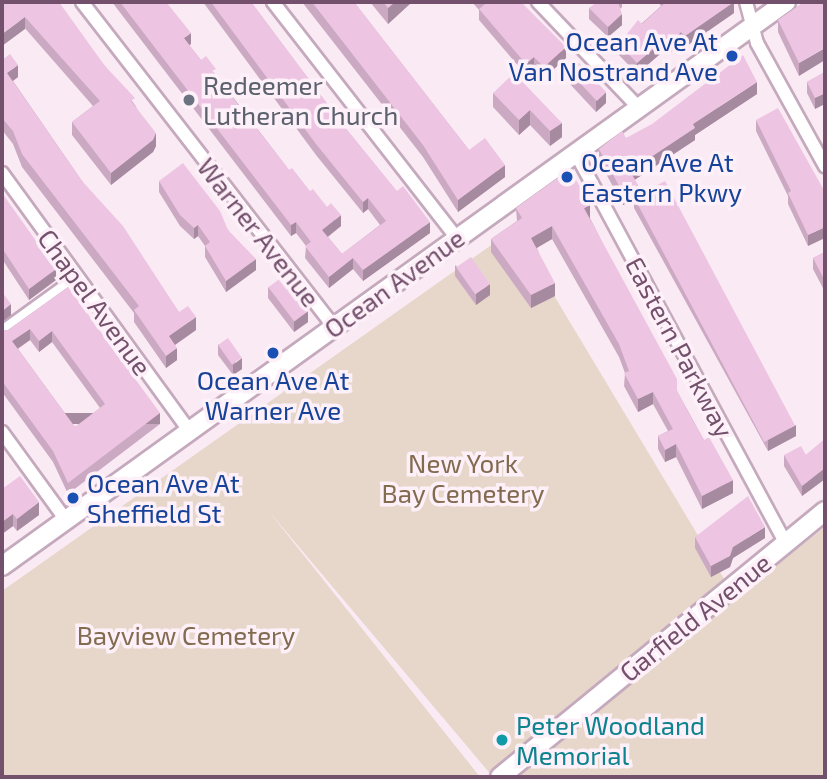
<!DOCTYPE html>
<style>
body{margin:0}
#map{position:relative;width:827px;height:779px;overflow:hidden;background:#faeaf3;font-family:"Exo 2",sans-serif}
div>[style]{position:absolute}
[style*='--x']{left:calc(var(--x)*1px);top:calc(var(--y)*1px);width:calc(var(--w)*1px);rotate:calc(var(--a)*1deg)}
.green>*{inset:0;background:#e7d6ca}
.roads{filter:drop-shadow(2px 0 #c5a9bd) drop-shadow(-2px 0 #c5a9bd) drop-shadow(0 2px #c5a9bd) drop-shadow(0 -2px #c5a9bd)}
.street>*{height:12px;margin:-6px;padding:0 6px;transform-origin:6px;border-radius:6px;background:#fff}
.secondary>*{height:18px;margin:-9px;padding:0 9px;transform-origin:9px;border-radius:9px;background:#fff}
.wall>*{inset:0;background:#cca9c3}
.shaded-wall>*{inset:0;background:#a68a9f;transform-origin:0 0}
.building>*{inset:0;background:#edc5e3;transform-origin:0 0}
.dots>*{width:19px;height:19px;translate:-50% -50%;box-sizing:border-box;border:4px solid #fdf0f8;border-radius:50%}
span{translate:-50% -50%;white-space:nowrap;text-align:center;line-height:1.15;-webkit-text-stroke:7px #fdf0f8;paint-order:stroke}
.transit-label{font-size:26px;color:#164399}
.right{translate:-100% -50%;text-align:right}
.left{translate:0 -50%;text-align:left}
.worship-label{font-size:26px;color:#5b616d}
.street-label{font-size:26px;color:#73506c}
.park-label{font-size:26px;color:#826b4f}
.culture-label{font-size:26px;color:#0d838f}
.frame{position:absolute;inset:0;border:4px solid #73506c;pointer-events:none}
</style>
<div id="map">
<div class="green">
<i style="clip-path:polygon(514px 229px,735px 597px,825px 527px,825px 777px,493px 777px,267px 509px,480px 777px,2px 777px,2px 591px)"></i>
</div>
<div class="roads">
<div class="street">
<i style="--x:82;--y:2;--w:411;--a:52.2"></i>
<i style="--x:273;--y:2;--w:298;--a:52.1"></i>
<i style="--x:538;--y:2;--w:144;--a:46.4"></i>
<i style="--x:746;--y:2;--w:42;--a:75"></i>
<i style="--x:757;--y:43;--w:141;--a:61.1"></i>
<i style="--x:575;--y:152;--w:443;--a:61.7"></i>
<i style="--x:2;--y:173;--w:318;--a:54"></i>
<i style="--x:2;--y:332;--w:92;--a:-35.8"></i>
<i style="--x:2;--y:432;--w:109;--a:54"></i>
</div>
<div class="secondary">
<i style="--x:2;--y:566;--w:966;--a:-35.73"></i>
<i style="--x:500;--y:777;--w:420;--a:-39.3"></i>
</div>
</div>
<div class="wall">
<i style="clip-path:polygon(2px 2px,105px 66px,135px 105px,156px 146px,153px 152px,111px 185px,72px 135px,72px 122px,93px 106px)"></i>
<i style="clip-path:polygon(112px 2px,158px 2px,191px 44px,189px 45px,201px 60px,216px 75px,289px 170px,341px 226px,328px 237px,342px 254px,380px 225px,368px 209px,363px 213px,316px 155px,203px 2px,251px 2px,343px 125px,430px 233px,363px 281px,353px 269px,329px 288px,305px 258px,306px 246px,296px 233px,291px 236px)"></i>
<i style="clip-path:polygon(302px 2px,354px 2px,469px 150px,505px 177px,458px 212px,423px 157px)"></i>
<i style="clip-path:polygon(370px 2px,412px 2px,388px 24px)"></i>
<i style="clip-path:polygon(472px 2px,521px 2px,566px 58px,544px 78px,534px 68px,526px 75px,479px 20px,479px 10px)"></i>
<i style="clip-path:polygon(622px 2px,622px 7px,620px 9px,622px 25px,608px 37px,589px 19px,589px 8px)"></i>
<i style="clip-path:polygon(658px 2px,734px 2px,734px 13px,685px 47px,681px 43px,671px 52px,667px 48px,637px 74px,619px 55px,619px 44px,661px 6px)"></i>
<i style="clip-path:polygon(804px 2px,799px 76px,778px 32px,778px 20px)"></i>
<i style="clip-path:polygon(2px 60px,18px 77px,13px 81px,82px 181px,179px 312px,196px 330px,175px 345px,177px 360px,166px 368px,134px 322px,134px 313px,22px 167px,13px 144px,2px 130px)"></i>
<i style="clip-path:polygon(569px 72px,606px 103px,596px 112px,569px 83px)"></i>
<i style="clip-path:polygon(825px 72px,815px 109px,807px 93px,807px 82px)"></i>
<i style="clip-path:polygon(493px 93px,562px 123px,562px 137px,550px 146px,530px 125px,519px 135px,493px 107px)"></i>
<i style="clip-path:polygon(757px 94px,695px 135px,695px 140px,634px 180px,638px 195px,796px 436px,768px 451px,634px 208px,634px 199px,623px 205px,599px 161px,599px 149px,626px 138px)"></i>
<i style="clip-path:polygon(756px 120px,825px 192px,808px 246px,788px 204px,788px 196px,756px 131px)"></i>
<i style="clip-path:polygon(159px 181px,228px 230px,256px 270px,226px 292px,205px 257px,205px 246px,198px 236px,194px 239px,180px 226px,159px 192px)"></i>
<i style="clip-path:polygon(2px 193px,56px 280px,29px 300px,2px 259px)"></i>
<i style="clip-path:polygon(516px 208px,590px 218px,677px 391px,733px 493px,702px 509px,676px 457px,665px 462px,658px 449px,658px 436px,668px 431px,653px 404px,638px 412px,624px 386px,625px 373px,619px 357px,552px 239px,537px 248px,555px 296px,531px 308px,491px 252px,491px 239px,517px 221px)"></i>
<i style="clip-path:polygon(825px 252px,825px 292px,813px 269px,813px 258px)"></i>
<i style="clip-path:polygon(455px 265px,490px 295px,476px 305px,455px 276px)"></i>
<i style="clip-path:polygon(evenodd,68px 287px,160px 424px,68px 494px,53px 462px,2px 392px,2px 330px,8px 330px,68px 287px,30px 340px,39px 352px,52px 342px,100px 408px,75px 427px,18px 349px,30px 340px)"></i>
<i style="clip-path:polygon(268px 287px,308px 322px,294px 332px,268px 298px)"></i>
<i style="clip-path:polygon(218px 344px,242px 369px,233px 375px,218px 355px)"></i>
<i style="clip-path:polygon(825px 439px,825px 479px,802px 496px,784px 466px,784px 455px,806px 455px)"></i>
<i style="clip-path:polygon(2px 489px,39px 515px,17px 531px,13px 526px,2px 534px)"></i>
<i style="clip-path:polygon(695px 537px,765px 538px,733px 558px,730px 567px,711px 577px,695px 548px)"></i>
</div>
<div class="shaded-wall">
<i style="clip-path:polygon(395px 2px,412px 2px,388px 24px,388px 8px)"></i>
<i style="clip-path:polygon(734px 2px,734px 13px,685px 47px,685px 36px)"></i>
<i style="clip-path:polygon(622px 14px,622px 25px,608px 37px,608px 27px)"></i>
<i style="clip-path:polygon(25px 17px,25px 29px,2px 46px,2px 34px)"></i>
<i style="clip-path:polygon(681px 32px,681px 43px,671px 52px,671px 42px)"></i>
<i style="clip-path:polygon(191px 33px,191px 44px,184px 49px,184px 38px)"></i>
<i style="clip-path:polygon(667px 37px,667px 48px,637px 74px,637px 63px)"></i>
<i style="clip-path:polygon(566px 47px,566px 58px,544px 78px,544px 67px)"></i>
<i style="clip-path:polygon(825px 48px,825px 60px,799px 76px,799px 63px)"></i>
<i style="clip-path:polygon(534px 57px,534px 68px,526px 75px,526px 64px)"></i>
<i style="clip-path:polygon(18px 65px,18px 77px,7px 85px,7px 73px)"></i>
<i style="clip-path:polygon(757px 82px,757px 94px,695px 135px,695px 140px,630px 183px,630px 171px,693px 124px)"></i>
<i style="clip-path:polygon(606px 92px,606px 103px,596px 112px,596px 101px)"></i>
<i style="clip-path:polygon(825px 93px,825px 104px,815px 109px,815px 98px)"></i>
<i style="clip-path:polygon(530px 110px,530px 125px,519px 135px,519px 120px)"></i>
<i style="clip-path:polygon(562px 123px,562px 137px,550px 146px,550px 131px)"></i>
<i style="clip-path:polygon(156px 133px,156px 146px,153px 152px,111px 185px,111px 173px)"></i>
<i style="clip-path:polygon(505px 165px,505px 177px,458px 212px,458px 200px)"></i>
<i style="clip-path:polygon(638px 185px,638px 197px,623px 205px,623px 193px)"></i>
<i style="clip-path:polygon(368px 198px,368px 209px,363px 213px,363px 202px)"></i>
<i style="clip-path:polygon(590px 205px,590px 218px,584px 221px,584px 208px)"></i>
<i style="clip-path:polygon(341px 215px,341px 226px,322px 241px,322px 230px)"></i>
<i style="clip-path:polygon(296px 222px,296px 233px,291px 236px,291px 225px)"></i>
<i style="clip-path:polygon(430px 222px,430px 233px,363px 281px,363px 270px)"></i>
<i style="clip-path:polygon(198px 225px,198px 236px,194px 239px,194px 228px)"></i>
<i style="clip-path:polygon(552px 226px,552px 239px,531px 251px,531px 238px)"></i>
<i style="clip-path:polygon(825px 227px,825px 238px,808px 246px,808px 235px)"></i>
<i style="clip-path:polygon(353px 258px,353px 269px,329px 288px,329px 277px)"></i>
<i style="clip-path:polygon(256px 259px,256px 270px,226px 292px,226px 281px)"></i>
<i style="clip-path:polygon(56px 269px,56px 280px,29px 300px,29px 289px)"></i>
<i style="clip-path:polygon(555px 283px,555px 296px,531px 308px,531px 295px)"></i>
<i style="clip-path:polygon(490px 284px,490px 295px,476px 305px,476px 294px)"></i>
<i style="clip-path:polygon(11px 304px,11px 315px,2px 322px,2px 311px)"></i>
<i style="clip-path:polygon(308px 311px,308px 322px,294px 332px,294px 321px)"></i>
<i style="clip-path:polygon(196px 317px,196px 330px,169px 349px,169px 336px)"></i>
<i style="clip-path:polygon(30px 329px,30px 340px,12px 352px,12px 341px)"></i>
<i style="clip-path:polygon(52px 331px,52px 342px,39px 352px,39px 341px)"></i>
<i style="clip-path:polygon(177px 348px,177px 360px,166px 368px,166px 356px)"></i>
<i style="clip-path:polygon(242px 358px,242px 369px,233px 375px,233px 365px)"></i>
<i style="clip-path:polygon(653px 392px,653px 404px,638px 412px,638px 399px)"></i>
<i style="left:160px;top:413px;width:11px;height:116px;rotate:90deg"></i>
<i style="clip-path:polygon(796px 425px,796px 436px,768px 451px,768px 440px)"></i>
<i style="clip-path:polygon(676px 444px,676px 457px,665px 462px,665px 450px)"></i>
<i style="clip-path:polygon(4px 456px,4px 467px,2px 468px,2px 457px)"></i>
<i style="clip-path:polygon(825px 468px,825px 479px,802px 496px,802px 486px)"></i>
<i style="clip-path:polygon(733px 480px,733px 493px,702px 509px,702px 496px)"></i>
<i style="clip-path:polygon(39px 502px,39px 515px,17px 531px,17px 519px)"></i>
<i style="clip-path:polygon(13px 514px,13px 526px,2px 534px,2px 522px)"></i>
<i style="clip-path:polygon(765px 527px,765px 538px,733px 558px,730px 567px,711px 577px,711px 566px,733px 547px)"></i>
</div>
<div class="building">
<i style="clip-path:polygon(2px 2px,59px 2px,105px 66px,135px 98px,131px 101px,156px 133px,153px 140px,111px 173px,72px 122px,100px 101px,25px 17px,2px 34px)"></i>
<i style="clip-path:polygon(120px 2px,158px 2px,160px 4px,167px 3px,191px 33px,184px 38px,201px 60px,206px 56px,216px 69px,212px 71px,289px 170px,292px 168px,310px 191px,313px 189px,327px 207px,331px 203px,341px 215px,322px 230px,342px 254px,386px 221px,368px 198px,363px 202px,316px 144px,211px 2px,251px 2px,343px 125px,397px 191px,403px 186px,430px 222px,363px 270px,353px 258px,329px 277px,305px 246px,311px 242px,296px 222px,291px 225px)"></i>
<i style="clip-path:polygon(312px 2px,354px 2px,469px 150px,485px 138px,505px 165px,458px 200px,423px 145px)"></i>
<i style="clip-path:polygon(383px 2px,395px 2px,388px 8px)"></i>
<i style="clip-path:polygon(482px 2px,521px 2px,566px 47px,544px 67px,534px 57px,526px 64px,479px 9px,485px 4px)"></i>
<i style="clip-path:polygon(597px 2px,618px 2px,622px 14px,608px 27px,589px 8px)"></i>
<i style="clip-path:polygon(666px 2px,734px 2px,685px 36px,681px 32px,671px 42px,667px 37px,637px 63px,619px 44px,638px 20px,642px 24px)"></i>
<i style="clip-path:polygon(804px 2px,825px 2px,825px 48px,799px 63px,778px 20px)"></i>
<i style="clip-path:polygon(10px 54px,18px 65px,7px 73px,82px 181px,123px 226px,179px 312px,188px 306px,196px 317px,169px 336px,177px 348px,166px 356px,134px 310px,139px 306px,22px 154px,13px 131px,2px 118px,2px 60px)"></i>
<i style="clip-path:polygon(743px 55px,757px 82px,693px 124px,695px 128px,630px 171px,638px 185px,623px 193px,599px 149px,622px 131px,626px 138px,652px 124px)"></i>
<i style="left:579px;top:63px;width:40px;height:13px;rotate:47deg"></i>
<i style="clip-path:polygon(825px 72px,825px 93px,815px 98px,807px 82px)"></i>
<i style="clip-path:polygon(514px 73px,562px 123px,550px 131px,530px 110px,519px 120px,493px 93px)"></i>
<i style="clip-path:polygon(778px 108px,825px 192px,825px 227px,808px 235px,788px 193px,791px 191px,756px 120px)"></i>
<i style="clip-path:polygon(183px 163px,220px 211px,228px 230px,256px 259px,226px 281px,205px 246px,210px 242px,198px 225px,194px 228px,180px 215px,159px 181px)"></i>
<i style="clip-path:polygon(570px 169px,590px 205px,584px 208px,677px 379px,677px 391px,692px 419px,704px 440px,709px 437px,733px 480px,702px 496px,676px 444px,665px 450px,658px 436px,673px 429px,653px 392px,638px 399px,624px 373px,629px 371px,619px 344px,552px 226px,531px 238px,555px 283px,531px 295px,491px 239px,522px 218px,516px 208px)"></i>
<i style="left:665px;top:181px;width:277px;height:35px;rotate:62deg"></i>
<i style="clip-path:polygon(2px 193px,56px 269px,29px 289px,2px 248px)"></i>
<i style="clip-path:polygon(825px 252px,825px 281px,813px 258px)"></i>
<i style="left:471px;top:257px;width:33px;height:18px;rotate:55deg"></i>
<i style="left:282px;top:277px;width:43px;height:17px;rotate:53deg"></i>
<i style="clip-path:polygon(evenodd,68px 287px,160px 413px,68px 483px,53px 451px,2px 381px,2px 330px,8px 330px,68px 287px,30px 329px,39px 341px,52px 331px,105px 404px,75px 427px,12px 341px,30px 329px)"></i>
<i style="clip-path:polygon(2px 292px,11px 304px,2px 311px)"></i>
<i style="left:228px;top:338px;width:24px;height:12px;rotate:55deg"></i>
<i style="clip-path:polygon(825px 439px,825px 468px,802px 486px,784px 455px,801px 446px,806px 455px)"></i>
<i style="clip-path:polygon(20px 476px,39px 502px,17px 519px,13px 514px,2px 522px,2px 489px)"></i>
<i style="clip-path:polygon(748px 496px,765px 527px,733px 547px,730px 556px,711px 566px,695px 537px)"></i>
</div>
<div class="dots">
<i style="left:732px;top:56px;background:#1a4fb4"></i>
<i style="left:189px;top:100px;background:#6b7280"></i>
<i style="left:567px;top:177px;background:#1a4fb4"></i>
<i style="left:273px;top:353px;background:#1a4fb4"></i>
<i style="left:73px;top:498px;background:#1a4fb4"></i>
<i style="left:502px;top:740px;background:#0f9aa8"></i>
</div>
<div class="transit-label">
<span class="right" style="left:718px;top:56px">Ocean Ave At<br>Van Nostrand Ave</span>
<span class="left" style="left:581px;top:177px">Ocean Ave At<br>Eastern Pkwy</span>
<span style="left:273px;top:395px">Ocean Ave At<br>Warner Ave</span>
<span class="left" style="left:87px;top:498px">Ocean Ave At<br>Sheffield St</span>
</div>
<div class="worship-label">
<span class="left" style="left:203px;top:100px">Redeemer<br>Lutheran Church</span>
</div>
<div class="street-label">
<span style="left:259px;top:232px;rotate:52deg">Warner Avenue</span>
<span style="left:394px;top:283px;rotate:-36deg">Ocean Avenue</span>
<span style="left:95px;top:302px;rotate:54deg">Chapel Avenue</span>
<span style="left:680px;top:347px;rotate:62deg">Eastern Parkway</span>
<span style="left:695px;top:617px;rotate:-39deg">Garfield Avenue</span>
</div>
<div class="park-label">
<span style="left:463px;top:478px">New York<br>Bay Cemetery</span>
<span style="left:186px;top:635px">Bayview Cemetery</span>
</div>
<div class="culture-label">
<span class="left" style="left:516px;top:740px">Peter Woodland<br>Memorial</span>
</div>
<div class="frame"></div>
</div>
